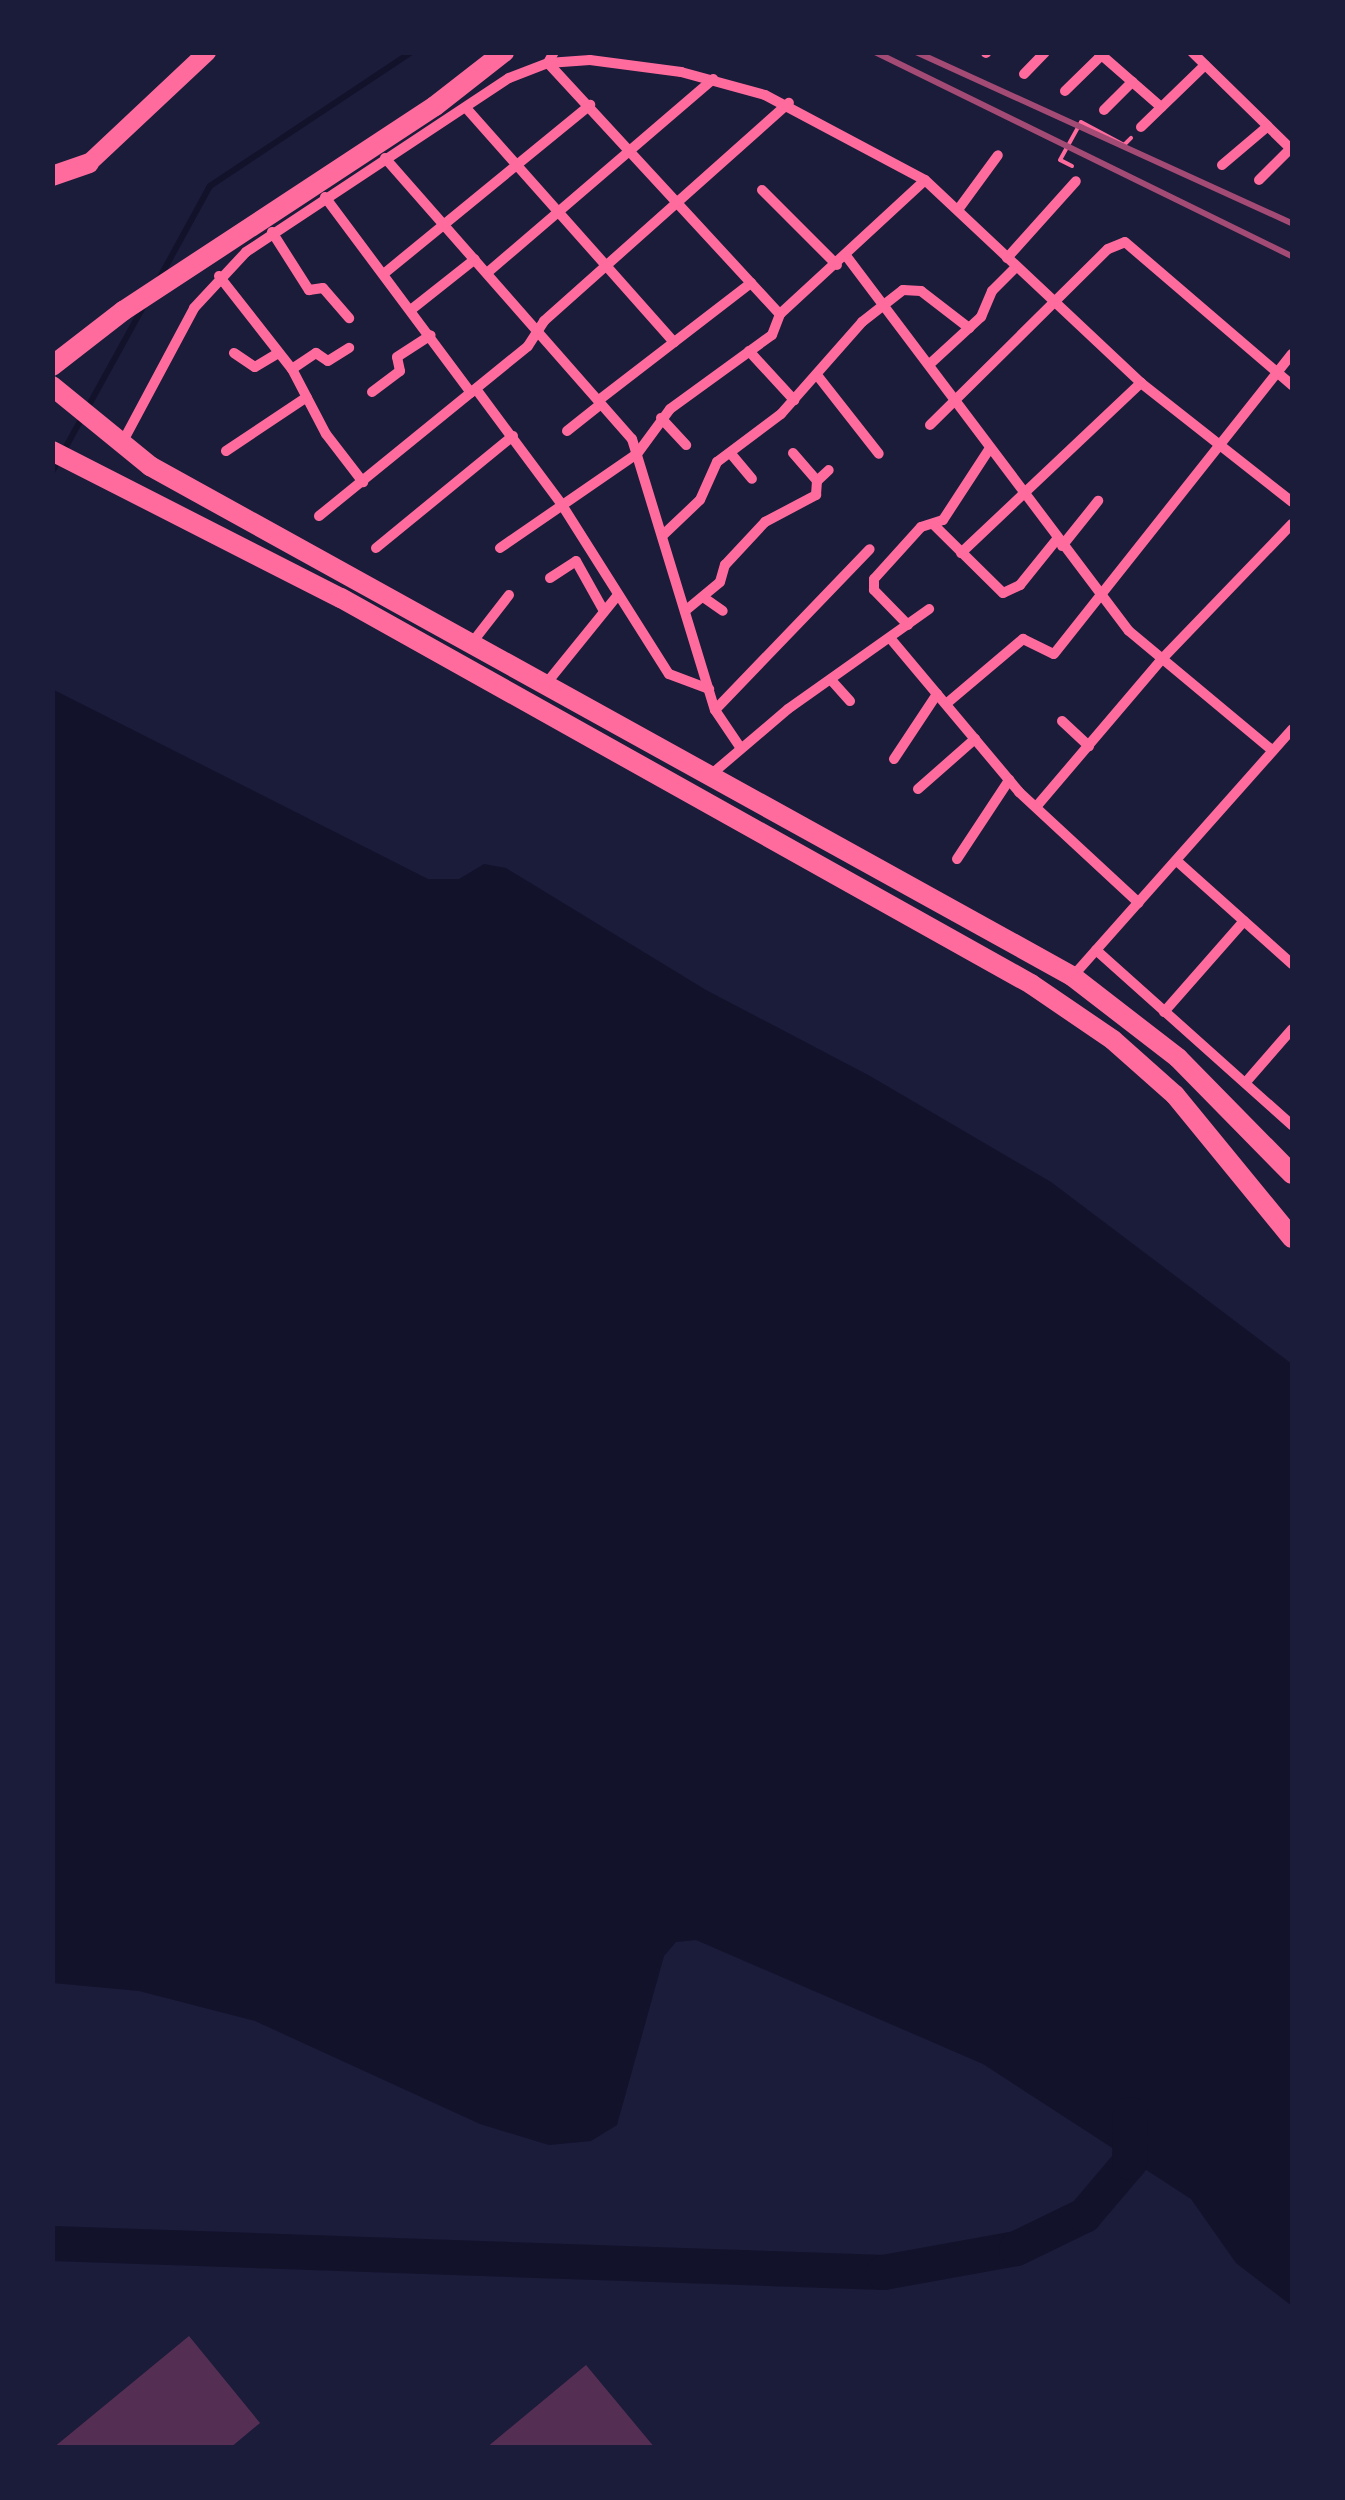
<!DOCTYPE html>
<style>
body{margin:0}
#map{position:relative;width:1345px;height:2500px;overflow:hidden;background:#1b1b3a;font-family:Overpass,sans-serif}
div>[style]{position:absolute}
[style*='--x']{left:calc(var(--x)*1px);top:calc(var(--y)*1px);width:calc(var(--w)*1px);rotate:calc(var(--a)*1deg)}
.water>*{inset:0;background:#12122b}
.stream>*{height:6px;margin:-3px;padding:0 3px;transform-origin:3px;border-radius:3px;background:#12122b}
.river>*{height:35px;margin:-17.5px;padding:0 17.5px;transform-origin:17.5px;border-radius:17.5px;background:#12122b}
.building>*{inset:0;background:#542f53}
.path>*{height:4px;margin:-2px;padding:0 2px;transform-origin:2px;border-radius:2px;background:#ff6b9d}
.minor>*{height:10px;margin:-5px;padding:0 5px;transform-origin:5px;border-radius:5px;background:#ff6b9d}
.secondary>*{height:18px;margin:-9px;padding:0 9px;transform-origin:9px;border-radius:9px;background:#ff6b9d}
.trunk>*{height:20px;margin:-10px;padding:0 10px;transform-origin:10px;border-radius:10px;background:#ff6b9d}
.rail>*{height:6px;margin:-3px;padding:0 3px;transform-origin:3px;border-radius:3px;background:#a44b75}
span{translate:-50% -50%;white-space:nowrap;text-align:center;line-height:1.15;-webkit-text-stroke:9px #1b1b3a;paint-order:stroke}
.frame{position:absolute;inset:0;border:55px solid #1b1b3a;pointer-events:none}
</style>
<div id="map">
<div class="water">
<i style="clip-path:polygon(52px 689px,428px 879px,459px 879px,484px 864px,506px 868px,706px 990px,870px 1076px,1051px 1182px,1292px 1364px,1292px 2306px,1236px 2263px,1191px 2199px,983px 2064px,696px 1940px,676px 1942px,664px 1956px,617px 2125px,591px 2141px,549px 2145px,480px 2124px,255px 2021px,139px 1991px,53px 1983px)"></i>
</div>
<div class="stream">
<i style="--x:159;--y:279;--w:106;--a:-61.3"></i>
<i style="--x:210;--y:186;--w:242;--a:-33.6"></i>
<i style="--x:52;--y:472;--w:188;--a:-61.1"></i>
</div>
<div class="river">
<i style="--x:52;--y:2243;--w:832;--a:2"></i>
<i style="--x:883;--y:2272;--w:135;--a:-10.2"></i>
<i style="--x:1016;--y:2248;--w:76;--a:-25.9"></i>
<i style="--x:1084;--y:2215;--w:70;--a:-49.7"></i>
<i style="--x:1129;--y:2162;--w:48;--a:-88.8"></i>
</div>
<div class="building">
<i style="clip-path:polygon(189px 2336px,260px 2423px,230px 2448px,53px 2448px)"></i>
<i style="clip-path:polygon(586px 2365px,655px 2448px,486px 2448px)"></i>
</div>
<div class="path">
<i style="--x:1072;--y:166;--w:13;--a:-153"></i>
<i style="--x:1060;--y:160;--w:43;--a:-61.1"></i>
<i style="--x:1081;--y:122;--w:49;--a:28.1"></i>
<i style="--x:1124;--y:145;--w:10;--a:-45"></i>
</div>
<div class="minor">
<i style="--x:554;--y:52;--w:13;--a:119"></i>
<i style="--x:548;--y:63;--w:342;--a:47.3"></i>
<i style="--x:1098;--y:52;--w:84;--a:41.1"></i>
<i style="--x:1192;--y:52;--w:140;--a:44.4"></i>
<i style="--x:986;--y:53;--w:1;--a:-45"></i>
<i style="--x:1024;--y:74;--w:30;--a:-46"></i>
<i style="--x:1065;--y:91;--w:54;--a:-44.3"></i>
<i style="--x:467;--y:109;--w:312;--a:48.4"></i>
<i style="--x:1104;--y:110;--w:40;--a:-45"></i>
<i style="--x:1141;--y:127;--w:89;--a:-44.1"></i>
<i style="--x:385;--y:158;--w:374;--a:48.7"></i>
<i style="--x:632;--y:439;--w:283;--a:73"></i>
<i style="--x:715;--y:710;--w:45;--a:56"></i>
<i style="--x:1222;--y:165;--w:60;--a:-40.3"></i>
<i style="--x:1259;--y:180;--w:45;--a:-45"></i>
<i style="--x:762;--y:190;--w:106;--a:45"></i>
<i style="--x:325;--y:197;--w:244;--a:53.3"></i>
<i style="--x:960;--y:207;--w:64;--a:-53.8"></i>
<i style="--x:272;--y:232;--w:69;--a:57.5"></i>
<i style="--x:309;--y:290;--w:14;--a:-8"></i>
<i style="--x:323;--y:288;--w:40;--a:49"></i>
<i style="--x:847;--y:257;--w:468;--a:53"></i>
<i style="--x:1129;--y:631;--w:187;--a:39.8"></i>
<i style="--x:1007;--y:258;--w:103;--a:-48.1"></i>
<i style="--x:386;--y:272;--w:264;--a:-39.3"></i>
<i style="--x:487;--y:273;--w:298;--a:-40.6"></i>
<i style="--x:219;--y:276;--w:118;--a:51.9"></i>
<i style="--x:292;--y:369;--w:73;--a:62.4"></i>
<i style="--x:326;--y:434;--w:61;--a:52.4"></i>
<i style="--x:412;--y:309;--w:80;--a:-38.4"></i>
<i style="--x:780;--y:314;--w:197;--a:-42.7"></i>
<i style="--x:749;--y:351;--w:67;--a:47.4"></i>
<i style="--x:234;--y:353;--w:25;--a:34"></i>
<i style="--x:255;--y:367;--w:27;--a:-31"></i>
<i style="--x:932;--y:362;--w:67;--a:-42.6"></i>
<i style="--x:981;--y:317;--w:28;--a:-67"></i>
<i style="--x:992;--y:291;--w:34;--a:-45"></i>
<i style="--x:292;--y:369;--w:29;--a:-34"></i>
<i style="--x:316;--y:353;--w:14;--a:34"></i>
<i style="--x:328;--y:361;--w:25;--a:-32"></i>
<i style="--x:817;--y:375;--w:100;--a:51.9"></i>
<i style="--x:476;--y:389;--w:144;--a:53.4"></i>
<i style="--x:562;--y:505;--w:200;--a:57.7"></i>
<i style="--x:669;--y:674;--w:43;--a:20.6"></i>
<i style="--x:372;--y:392;--w:35;--a:-37"></i>
<i style="--x:400;--y:371;--w:14;--a:-102"></i>
<i style="--x:397;--y:357;--w:40;--a:-32.9"></i>
<i style="--x:599;--y:400;--w:192;--a:-37.6"></i>
<i style="--x:661;--y:418;--w:37;--a:47"></i>
<i style="--x:930;--y:425;--w:250;--a:-44.7"></i>
<i style="--x:1108;--y:249;--w:18;--a:-22"></i>
<i style="--x:1125;--y:242;--w:220;--a:40.6"></i>
<i style="--x:567;--y:431;--w:43;--a:-38.5"></i>
<i style="--x:121;--y:445;--w:155;--a:-61.9"></i>
<i style="--x:194;--y:308;--w:76;--a:-47.1"></i>
<i style="--x:246;--y:252;--w:315;--a:-33.5"></i>
<i style="--x:509;--y:78;--w:42;--a:-21"></i>
<i style="--x:548;--y:63;--w:42;--a:-4.1"></i>
<i style="--x:590;--y:60;--w:92;--a:7.5"></i>
<i style="--x:681;--y:72;--w:87;--a:15.3"></i>
<i style="--x:765;--y:95;--w:181;--a:28"></i>
<i style="--x:925;--y:180;--w:296;--a:43.2"></i>
<i style="--x:1141;--y:383;--w:192;--a:38.2"></i>
<i style="--x:226;--y:451;--w:97;--a:-33.7"></i>
<i style="--x:793;--y:453;--w:37;--a:49"></i>
<i style="--x:732;--y:455;--w:31;--a:50"></i>
<i style="--x:319;--y:516;--w:269;--a:-39.1"></i>
<i style="--x:528;--y:346;--w:30;--a:-57"></i>
<i style="--x:544;--y:321;--w:328;--a:-41.7"></i>
<i style="--x:934;--y:525;--w:97;--a:44.6"></i>
<i style="--x:1003;--y:593;--w:19;--a:-25"></i>
<i style="--x:1020;--y:585;--w:59;--a:-51.2"></i>
<i style="--x:662;--y:536;--w:52;--a:-43.5"></i>
<i style="--x:700;--y:500;--w:42;--a:-65.9"></i>
<i style="--x:717;--y:462;--w:80;--a:-36.9"></i>
<i style="--x:781;--y:414;--w:123;--a:-48.6"></i>
<i style="--x:862;--y:322;--w:52;--a:-38"></i>
<i style="--x:903;--y:290;--w:18;--a:3"></i>
<i style="--x:921;--y:291;--w:61;--a:37.6"></i>
<i style="--x:1062;--y:546;--w:58;--a:-51.3"></i>
<i style="--x:376;--y:548;--w:177;--a:-39.3"></i>
<i style="--x:500;--y:548;--w:166;--a:-34.5"></i>
<i style="--x:637;--y:454;--w:56;--a:-53.7"></i>
<i style="--x:670;--y:409;--w:126;--a:-36"></i>
<i style="--x:772;--y:335;--w:22;--a:-69"></i>
<i style="--x:961;--y:553;--w:248;--a:-43.4"></i>
<i style="--x:550;--y:578;--w:31;--a:-33"></i>
<i style="--x:576;--y:561;--w:57;--a:60.8"></i>
<i style="--x:703;--y:597;--w:24;--a:35"></i>
<i style="--x:685;--y:611;--w:45;--a:-39.6"></i>
<i style="--x:720;--y:582;--w:18;--a:-74"></i>
<i style="--x:725;--y:565;--w:59;--a:-47.1"></i>
<i style="--x:765;--y:522;--w:58;--a:-27.9"></i>
<i style="--x:816;--y:495;--w:14;--a:-86"></i>
<i style="--x:817;--y:481;--w:16;--a:-43"></i>
<i style="--x:908;--y:625;--w:49;--a:-134.2"></i>
<i style="--x:874;--y:590;--w:11;--a:-90"></i>
<i style="--x:874;--y:579;--w:70;--a:-47.9"></i>
<i style="--x:921;--y:527;--w:23;--a:-18"></i>
<i style="--x:943;--y:520;--w:86;--a:-56.9"></i>
<i style="--x:890;--y:638;--w:201;--a:50"></i>
<i style="--x:1019;--y:792;--w:163;--a:42.8"></i>
<i style="--x:471;--y:644;--w:62;--a:-52.2"></i>
<i style="--x:832;--y:681;--w:27;--a:48"></i>
<i style="--x:545;--y:685;--w:114;--a:-51"></i>
<i style="--x:946;--y:704;--w:101;--a:-40.2"></i>
<i style="--x:1023;--y:639;--w:34;--a:26"></i>
<i style="--x:1054;--y:654;--w:383;--a:-51.6"></i>
<i style="--x:715;--y:710;--w:223;--a:-46.1"></i>
<i style="--x:1062;--y:721;--w:37;--a:43"></i>
<i style="--x:894;--y:759;--w:78;--a:-56.5"></i>
<i style="--x:707;--y:778;--w:106;--a:-40.4"></i>
<i style="--x:788;--y:709;--w:173;--a:-35.3"></i>
<i style="--x:918;--y:789;--w:76;--a:-41.3"></i>
<i style="--x:1036;--y:807;--w:193;--a:-49.6"></i>
<i style="--x:1161;--y:660;--w:189;--a:-46.1"></i>
<i style="--x:957;--y:859;--w:95;--a:-56.6"></i>
<i style="--x:1178;--y:862;--w:153;--a:41.8"></i>
<i style="--x:1096;--y:950;--w:263;--a:41.8"></i>
<i style="--x:1073;--y:976;--w:330;--a:-48.4"></i>
<i style="--x:1164;--y:1012;--w:121;--a:-48.7"></i>
<i style="--x:1246;--y:1082;--w:70;--a:-49"></i>
</div>
<div class="secondary">
<i style="--x:89;--y:163;--w:162;--a:-43.2"></i>
</div>
<div class="trunk">
<i style="--x:52;--y:176;--w:39;--a:-19"></i>
<i style="--x:52;--y:366;--w:90;--a:-37.8"></i>
<i style="--x:123;--y:311;--w:373;--a:-33.3"></i>
<i style="--x:435;--y:106;--w:88;--a:-38"></i>
<i style="--x:52;--y:386;--w:127;--a:39.2"></i>
<i style="--x:150;--y:466;--w:1054;--a:28.95"></i>
<i style="--x:1072;--y:976;--w:134;--a:37.7"></i>
<i style="--x:1178;--y:1058;--w:163;--a:45.5"></i>
<i style="--x:52;--y:451;--w:324;--a:27"></i>
<i style="--x:341;--y:598;--w:791;--a:29.22"></i>
<i style="--x:1031;--y:984;--w:99;--a:34.3"></i>
<i style="--x:1113;--y:1040;--w:83;--a:41.6"></i>
<i style="--x:1175;--y:1095;--w:185;--a:50.7"></i>
</div>
<div class="rail">
<i style="--x:875;--y:52;--w:464;--a:26.1"></i>
<i style="--x:916;--y:52;--w:413;--a:24.5"></i>
</div>
<div class="frame"></div>
</div>
